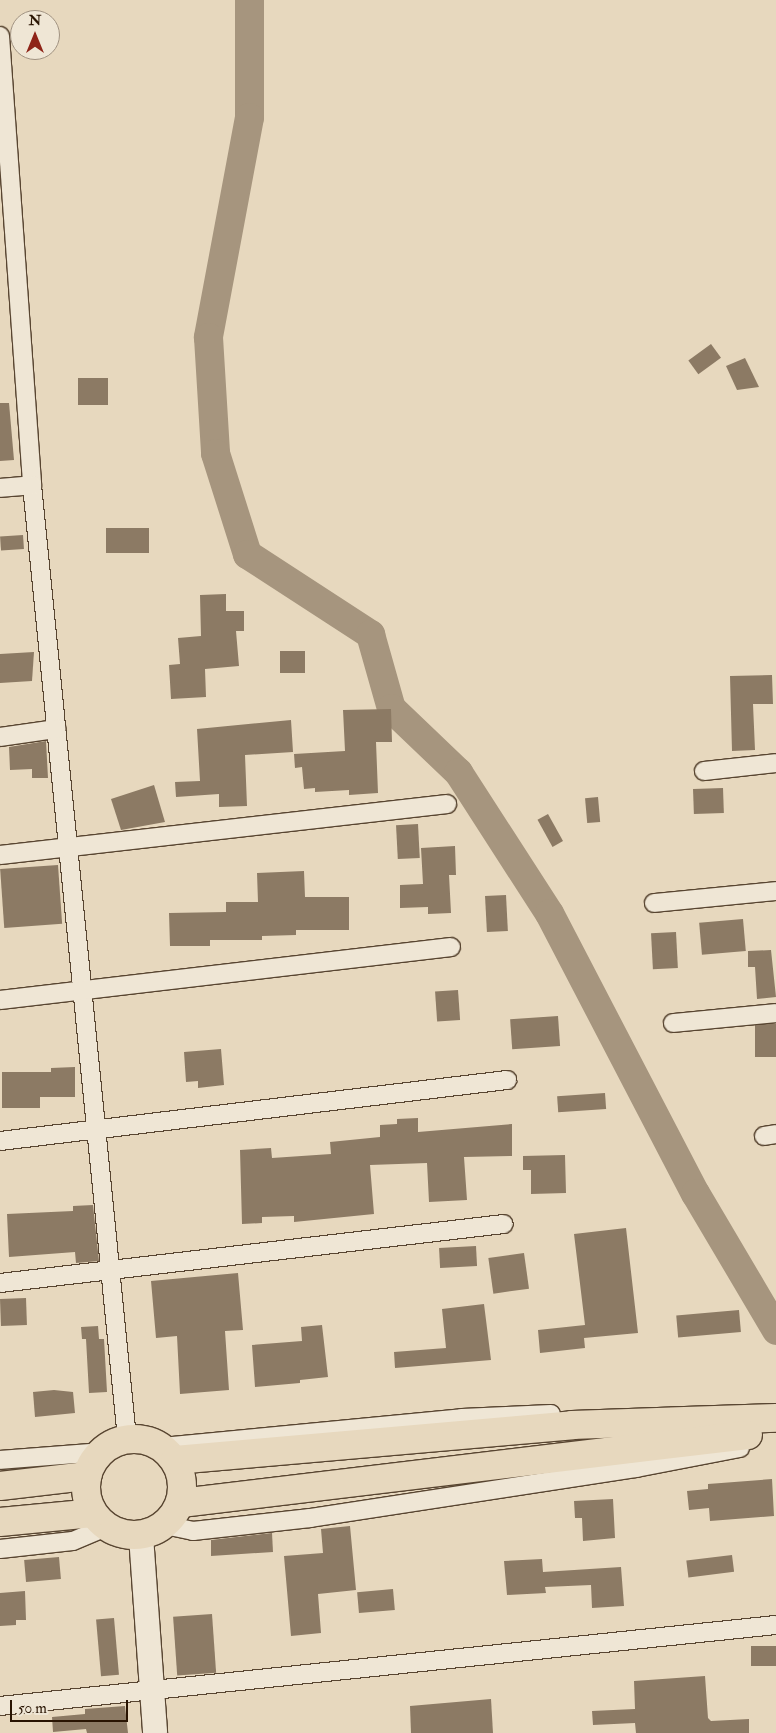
<!DOCTYPE html>
<style>
body{margin:0}
#map{position:relative;width:776px;height:1733px;overflow:hidden;background:#e7d8be;font-family:"IM FELL Double Pica",serif}
div>[style]{position:absolute}
[style*='--x']{left:calc(var(--x)*1px);top:calc(var(--y)*1px);width:calc(var(--w)*1px);rotate:calc(var(--a)*1deg)}
.river>*{height:29px;margin:-14.5px;padding:0 14.5px;transform-origin:14.5px;border-radius:14.5px;background:#a6957e}
.building>*{inset:0;background:#8c7a64;transform-origin:0 0}
.roads{filter:drop-shadow(1px 0 #584531) drop-shadow(-1px 0 #584531) drop-shadow(0 1px #584531) drop-shadow(0 -1px #584531)}
.minor>*{height:18px;margin:-9px;padding:0 9px;transform-origin:9px;border-radius:9px;background:#efe6d5}
.secondary>*{height:24px;margin:-12px;padding:0 12px;transform-origin:12px;border-radius:12px;background:#efe6d5}
.primary>*{height:28px;margin:-14px;padding:0 14px;transform-origin:14px;border-radius:14px;background:#e7d8be}
.primary>.ring{margin:-14px;padding:0;box-sizing:content-box;background:none;border:28px solid #e7d8be;border-radius:50%}
span{translate:-50% -50%;white-space:nowrap;text-align:center;line-height:1.15;-webkit-text-stroke:4.5px #efe6d5;paint-order:stroke}
.north{position:absolute;left:10px;top:10px;width:50px;height:50px;box-sizing:border-box;background:#efe6d5;border:1px solid #a09281;border-radius:50%;rotate:0deg;font-size:14px;font-weight:700;line-height:20px;text-align:center;color:#291402}
.north::after{content:'';display:block;margin:auto;width:18px;height:22px;background:#8f2418;clip-path:polygon(50% 0,100% 100%,50% 72%,0 100%)}
.scale{position:absolute;left:10px;top:1700px;width:118px;height:22px;box-sizing:border-box;border:2px solid #291402;border-top:0;padding-left:6px;font-size:15px;line-height:18px;white-space:nowrap;color:#291402;-webkit-text-stroke:4px #efe6d5;paint-order:stroke}
</style>
<div id="map">
<div class="river">
<i style="--x:249;--y:0;--w:117;--a:90"></i>
<i style="--x:249;--y:117;--w:224;--a:100.6"></i>
<i style="--x:208;--y:337;--w:116;--a:86.5"></i>
<i style="--x:215;--y:453;--w:106;--a:72.4"></i>
<i style="--x:247;--y:554;--w:147;--a:33"></i>
<i style="--x:370;--y:634;--w:77;--a:74.2"></i>
<i style="--x:391;--y:708;--w:93;--a:43.7"></i>
<i style="--x:458;--y:772;--w:168;--a:57.2"></i>
<i style="--x:549;--y:913;--w:316;--a:62.5"></i>
<i style="--x:695;--y:1193;--w:159;--a:59.4"></i>
</div>
<div class="building">
<i style="left:711px;top:344px;width:17px;height:28px;rotate:54deg"></i>
<i style="clip-path:polygon(745px 358px,759px 387px,737px 390px,726px 366px)"></i>
<i style="left:108px;top:378px;width:27px;height:30px;rotate:90deg"></i>
<i style="clip-path:polygon(0 403px,9px 403px,14px 460px,0 461px)"></i>
<i style="left:106px;top:528px;width:43px;height:25px"></i>
<i style="left:23px;top:535px;width:14px;height:23px;rotate:86deg"></i>
<i style="clip-path:polygon(226px 594px,226px 611px,244px 611px,244px 631px,236px 631px,239px 666px,205px 669px,206px 697px,171px 699px,169px 665px,180px 664px,178px 638px,201px 636px,200px 595px)"></i>
<i style="left:280px;top:651px;width:25px;height:22px"></i>
<i style="clip-path:polygon(34px 652px,32px 681px,0 683px,0 654px)"></i>
<i style="clip-path:polygon(772px 675px,773px 704px,753px 704px,755px 750px,732px 751px,730px 676px)"></i>
<i style="clip-path:polygon(391px 709px,392px 742px,376px 742px,378px 793px,349px 795px,349px 790px,315px 792px,315px 788px,304px 789px,302px 767px,295px 768px,294px 754px,345px 751px,343px 710px)"></i>
<i style="clip-path:polygon(291px 720px,293px 752px,245px 755px,247px 806px,219px 807px,219px 794px,176px 797px,175px 782px,200px 781px,197px 729px)"></i>
<i style="clip-path:polygon(46px 741px,48px 778px,32px 778px,32px 769px,10px 770px,9px 747px)"></i>
<i style="clip-path:polygon(154px 785px,165px 822px,121px 830px,111px 799px)"></i>
<i style="left:723px;top:788px;width:25px;height:30px;rotate:88deg"></i>
<i style="left:598px;top:797px;width:25px;height:13px;rotate:85deg"></i>
<i style="left:548px;top:814px;width:31px;height:12px;rotate:61deg"></i>
<i style="left:418px;top:824px;width:34px;height:22px;rotate:87deg"></i>
<i style="clip-path:polygon(455px 846px,456px 875px,449px 875px,451px 913px,428px 914px,428px 907px,400px 908px,400px 885px,423px 884px,421px 848px)"></i>
<i style="left:58px;top:865px;width:59px;height:58px;rotate:86deg"></i>
<i style="clip-path:polygon(304px 871px,305px 897px,349px 897px,349px 930px,296px 930px,296px 935px,262px 936px,262px 940px,210px 940px,210px 946px,170px 946px,169px 913px,226px 912px,226px 902px,258px 902px,257px 873px)"></i>
<i style="left:506px;top:895px;width:36px;height:21px;rotate:87deg"></i>
<i style="left:743px;top:919px;width:32px;height:44px;rotate:85deg"></i>
<i style="left:676px;top:932px;width:36px;height:25px;rotate:87deg"></i>
<i style="clip-path:polygon(771px 950px,776px 997px,757px 999px,755px 967px,748px 967px,748px 951px)"></i>
<i style="left:458px;top:990px;width:30px;height:23px;rotate:86deg"></i>
<i style="left:558px;top:1016px;width:30px;height:48px;rotate:86deg"></i>
<i style="left:776px;top:1024px;width:33px;height:21px;rotate:90deg"></i>
<i style="clip-path:polygon(221px 1049px,224px 1085px,198px 1088px,198px 1081px,186px 1082px,184px 1052px)"></i>
<i style="clip-path:polygon(75px 1067px,75px 1097px,40px 1097px,40px 1108px,2px 1108px,2px 1072px,51px 1072px,51px 1068px)"></i>
<i style="left:605px;top:1093px;width:16px;height:48px;rotate:86deg"></i>
<i style="clip-path:polygon(418px 1118px,418px 1132px,512px 1124px,512px 1156px,464px 1157px,467px 1200px,429px 1202px,427px 1163px,370px 1165px,374px 1214px,294px 1222px,294px 1216px,262px 1217px,262px 1223px,242px 1224px,240px 1150px,271px 1148px,272px 1158px,331px 1154px,330px 1142px,380px 1137px,380px 1125px,397px 1124px,397px 1119px)"></i>
<i style="clip-path:polygon(565px 1155px,566px 1193px,531px 1194px,531px 1170px,523px 1170px,523px 1156px)"></i>
<i style="clip-path:polygon(93px 1205px,99px 1261px,76px 1263px,75px 1252px,9px 1257px,7px 1214px,73px 1211px,73px 1206px)"></i>
<i style="clip-path:polygon(626px 1228px,638px 1333px,584px 1338px,585px 1348px,540px 1353px,538px 1330px,585px 1325px,574px 1234px)"></i>
<i style="left:476px;top:1246px;width:20px;height:37px;rotate:87deg"></i>
<i style="left:524px;top:1253px;width:36px;height:36px;rotate:82deg"></i>
<i style="clip-path:polygon(238px 1273px,243px 1330px,225px 1331px,229px 1390px,180px 1394px,177px 1336px,156px 1338px,151px 1281px)"></i>
<i style="left:26px;top:1298px;width:27px;height:26px;rotate:88deg"></i>
<i style="clip-path:polygon(484px 1304px,491px 1360px,395px 1368px,394px 1352px,446px 1348px,442px 1309px)"></i>
<i style="left:739px;top:1310px;width:22px;height:63px;rotate:85deg"></i>
<i style="clip-path:polygon(322px 1325px,328px 1377px,300px 1380px,300px 1383px,255px 1387px,252px 1345px,302px 1341px,301px 1327px)"></i>
<i style="clip-path:polygon(98px 1326px,99px 1339px,104px 1339px,107px 1392px,89px 1393px,86px 1339px,82px 1339px,81px 1327px)"></i>
<i style="clip-path:polygon(54px 1390px,73px 1392px,75px 1413px,35px 1417px,33px 1392px)"></i>
<i style="clip-path:polygon(772px 1479px,774px 1516px,710px 1521px,709px 1508px,689px 1510px,687px 1491px,708px 1489px,708px 1484px)"></i>
<i style="clip-path:polygon(613px 1499px,615px 1538px,583px 1541px,582px 1518px,575px 1518px,574px 1501px)"></i>
<i style="clip-path:polygon(350px 1526px,356px 1590px,318px 1594px,321px 1633px,291px 1636px,284px 1556px,323px 1553px,321px 1529px)"></i>
<i style="clip-path:polygon(272px 1533px,273px 1552px,211px 1556px,211px 1540px)"></i>
<i style="left:732px;top:1555px;width:17px;height:46px;rotate:83deg"></i>
<i style="left:59px;top:1557px;width:22px;height:35px;rotate:85deg"></i>
<i style="clip-path:polygon(542px 1559px,543px 1572px,621px 1567px,624px 1606px,592px 1608px,591px 1585px,545px 1587px,546px 1593px,507px 1595px,504px 1561px)"></i>
<i style="left:393px;top:1589px;width:21px;height:36px;rotate:85deg"></i>
<i style="clip-path:polygon(25px 1591px,26px 1620px,16px 1620px,16px 1625px,0 1626px,0 1593px)"></i>
<i style="left:212px;top:1614px;width:59px;height:39px;rotate:86deg"></i>
<i style="left:114px;top:1618px;width:57px;height:18px;rotate:85deg"></i>
<i style="left:776px;top:1646px;width:20px;height:25px;rotate:90deg"></i>
<i style="clip-path:polygon(705px 1676px,708px 1718px,711px 1721px,749px 1719px,749px 1733px,636px 1733px,635px 1723px,593px 1725px,592px 1711px,635px 1709px,634px 1681px)"></i>
<i style="clip-path:polygon(491px 1699px,493px 1733px,411px 1733px,410px 1706px)"></i>
<i style="clip-path:polygon(125px 1706px,128px 1733px,87px 1733px,86px 1729px,53px 1732px,52px 1717px,85px 1714px,85px 1709px)"></i>
</div>
<div class="roads">
<div class="minor">
<i style="--x:0;--y:36;--w:450;--a:85.9"></i>
<i style="--x:32;--y:485;--w:959;--a:84.31"></i>
<i style="--x:0;--y:488;--w:32;--a:-5"></i>
<i style="--x:0;--y:737;--w:57;--a:-8.1"></i>
<i style="--x:704;--y:771;--w:72;--a:-6.3"></i>
<i style="--x:0;--y:855;--w:450;--a:-6.5"></i>
<i style="--x:654;--y:903;--w:123;--a:-5.6"></i>
<i style="--x:0;--y:1000;--w:454;--a:-6.7"></i>
<i style="--x:673;--y:1023;--w:103;--a:-5.5"></i>
<i style="--x:764;--y:1136;--w:12;--a:-9"></i>
<i style="--x:0;--y:1141;--w:511;--a:-6.86"></i>
<i style="--x:0;--y:1283;--w:507;--a:-6.68"></i>
<i style="--x:162;--y:1447;--w:301;--a:-5.5"></i>
<i style="--x:462;--y:1418;--w:89;--a:-2.6"></i>
<i style="--x:0;--y:1460;--w:101;--a:-4.5"></i>
<i style="--x:165;--y:1525;--w:29;--a:12"></i>
<i style="--x:193;--y:1531;--w:118;--a:-6.3"></i>
<i style="--x:310;--y:1518;--w:330;--a:-8.7"></i>
<i style="--x:636;--y:1468;--w:106;--a:-10.9"></i>
<i style="--x:0;--y:1549;--w:73;--a:-6.3"></i>
<i style="--x:73;--y:1541;--w:36;--a:-23"></i>
<i style="--x:0;--y:1706;--w:780;--a:-5.96"></i>
</div>
<div class="secondary">
<i style="--x:141;--y:1536;--w:197;--a:85.9"></i>
</div>
<div class="primary">
<i class="ring" style="left:86px;top:1439px;width:68px;height:68px"></i>
<i style="--x:175;--y:1460;--w:399;--a:-5"></i>
<i style="--x:572;--y:1425;--w:204;--a:-2"></i>
<i style="--x:0;--y:1486;--w:88;--a:-6.6"></i>
<i style="--x:181;--y:1503;--w:571;--a:-6.84"></i>
<i style="--x:0;--y:1522;--w:93;--a:-5.5"></i>
</div>
</div>
<div class="north">N</div>
<div class="scale">50 m</div>
</div>
